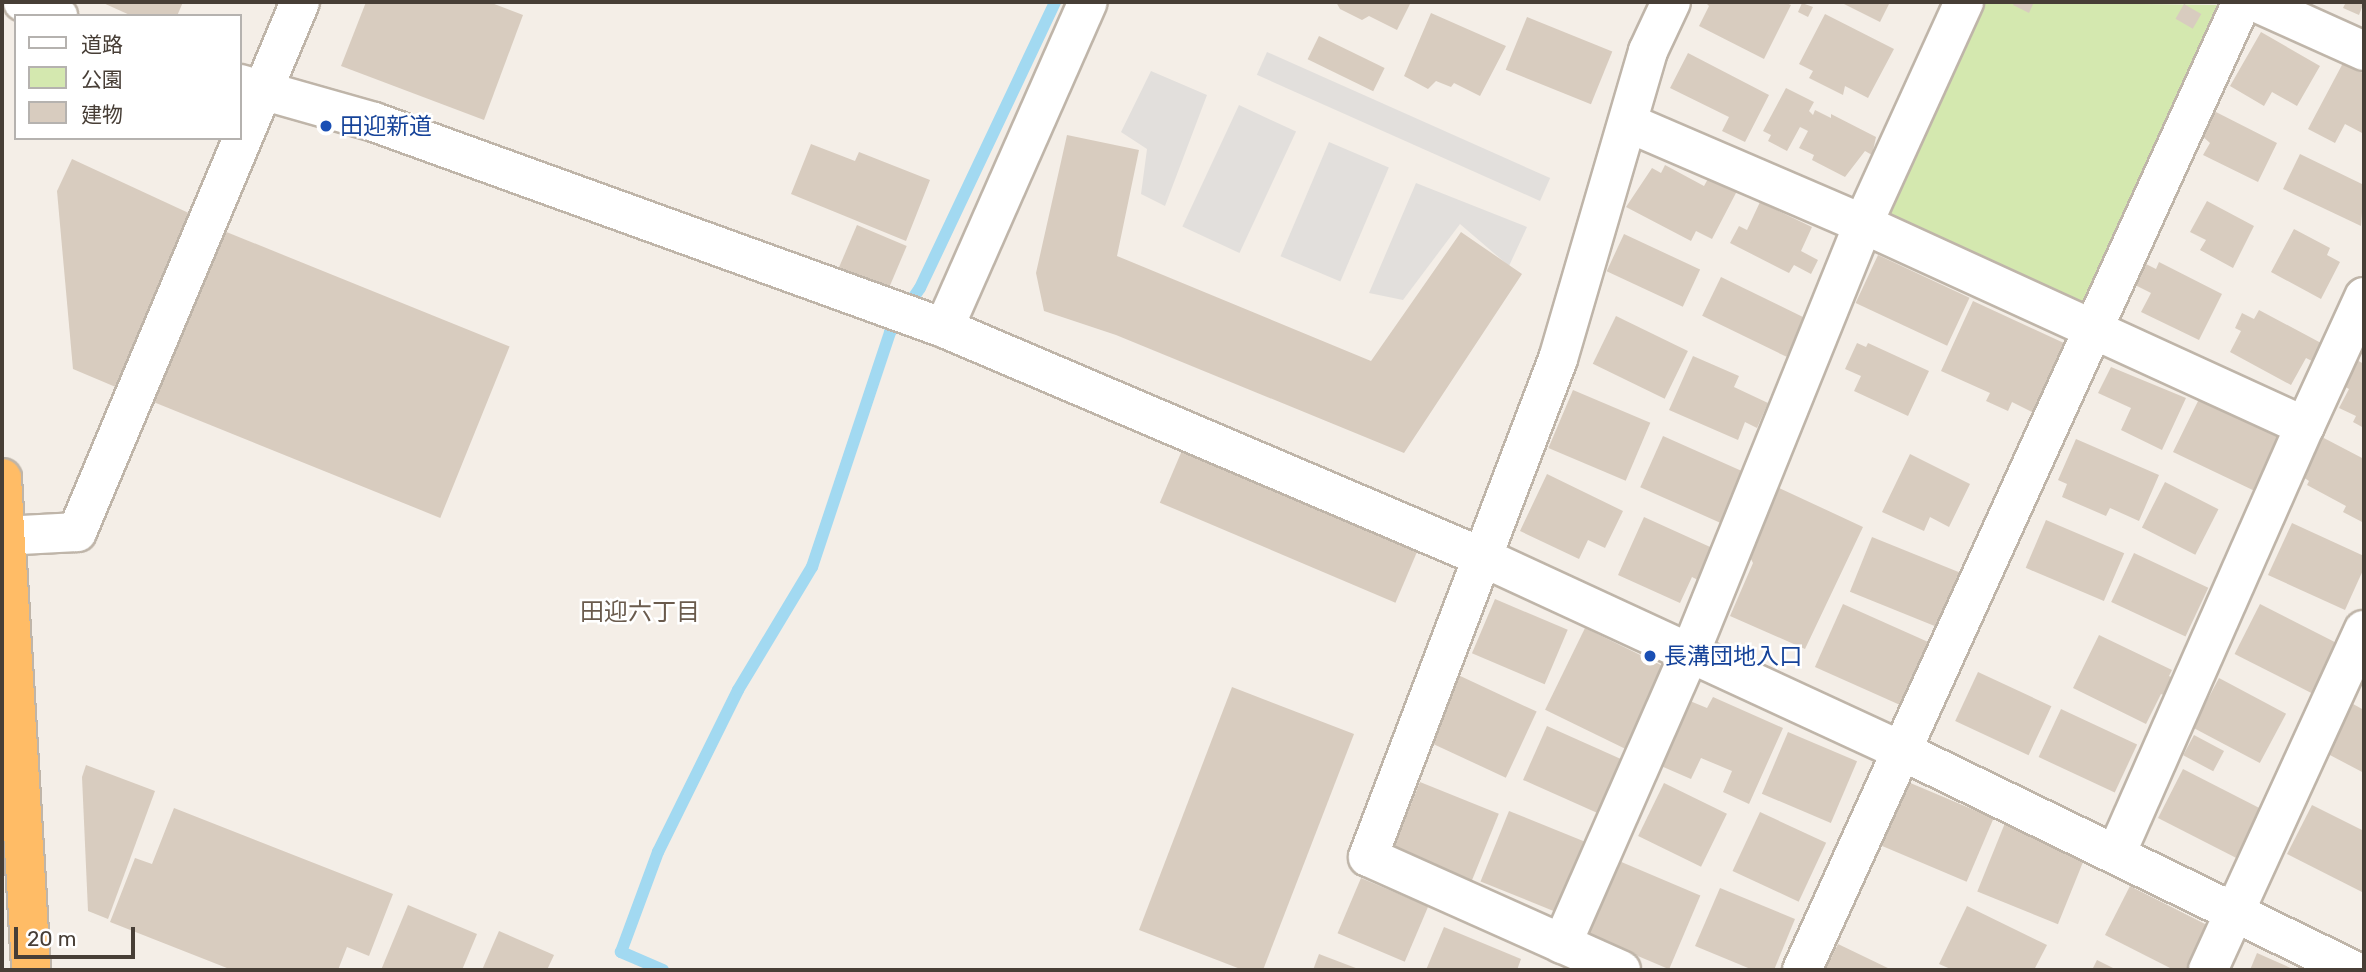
<!DOCTYPE html>
<meta charset="utf-8">
<style>
body{margin:0}
#map{position:relative;width:2366px;height:972px;overflow:hidden;background:#f4eee7;font-family:Rubik,"Noto Sans JP",sans-serif}
div>[style]{position:absolute}
[style*='--x']{left:calc(var(--x)*1px);top:calc(var(--y)*1px);width:calc(var(--w)*1px);rotate:calc(var(--a)*1deg)}
.green>*{inset:0;background:#d4e8af}
.parking>*{inset:0;background:#e2dfdc;transform-origin:0 0}
.stream>*{height:12px;margin:-6px;padding:0 6px;transform-origin:6px;border-radius:6px;background:#a2d9f1}
.building>*{inset:0;background:#d8ccbf;transform-origin:0 0}
.roads{filter:drop-shadow(2px 0 #bfb5a9) drop-shadow(-2px 0 #bfb5a9) drop-shadow(0 2px #bfb5a9) drop-shadow(0 -2px #bfb5a9)}
.minor>*{height:38px;margin:-19px;padding:0 19px;transform-origin:19px;border-radius:19px;background:#fff}
.highway>*{height:38px;margin:-19px;padding:0 19px;transform-origin:19px;border-radius:19px;background:#ffbc66}
.dots>*{width:19px;height:19px;translate:-50% -50%;box-sizing:border-box;border:4px solid #fff;border-radius:50%}
span{translate:-50% -50%;white-space:nowrap;text-align:center;line-height:1.15;-webkit-text-stroke:5px #fff;paint-order:stroke}
.transit-label{font-size:23px;color:#164399}
.left{translate:0 -50%;text-align:left}
.neighbourhood-label{font-size:24px;color:#6a5b4d}
.frame{position:absolute;inset:0;border:4px solid #473e36;pointer-events:none}
.legend{position:absolute;left:14px;top:14px;width:228px;height:126px;box-sizing:border-box;background:#fff;border:2px solid #b5b2af;margin:0;padding:9px 12px;list-style:none;font-size:21px;color:#473e36}
.legend li{display:flex;align-items:center;gap:14px;height:35px}
.legend b{width:35px;border:2px solid #b5b2af}
.scale{position:absolute;left:14px;top:927px;width:121px;height:32px;box-sizing:border-box;border:4px solid #473e36;border-top:0;padding-left:9px;font-size:21px;line-height:24px;white-space:nowrap;color:#473e36;-webkit-text-stroke:5px #fff;paint-order:stroke}
</style>
<div id="map">
<div class="green">
<i style="clip-path:polygon(1972px 2px,2222px 5px,2080px 312px,1875px 219px)"></i>
</div>
<div class="parking">
<i style="left:1267px;top:52px;width:310px;height:25px;rotate:24deg"></i>
<i style="clip-path:polygon(1151px 71px,1207px 95px,1165px 206px,1141px 194px,1147px 149px,1121px 132px)"></i>
<i style="left:1239px;top:105px;width:63px;height:134px;rotate:25deg"></i>
<i style="left:1329px;top:142px;width:65px;height:124px;rotate:23deg"></i>
<i style="clip-path:polygon(1416px 183px,1527px 227px,1509px 266px,1460px 224px,1403px 300px,1369px 293px)"></i>
</div>
<div class="stream">
<i style="--x:663;--y:970;--w:46;--a:-156.8"></i>
<i style="--x:621;--y:952;--w:107;--a:-69.7"></i>
<i style="--x:658;--y:852;--w:181;--a:-63.7"></i>
<i style="--x:738;--y:690;--w:144;--a:-59"></i>
<i style="--x:812;--y:567;--w:248;--a:-71.6"></i>
<i style="--x:890;--y:332;--w:53;--a:-55.7"></i>
<i style="--x:920;--y:288;--w:316;--a:-64.7"></i>
</div>
<div class="building">
<i style="clip-path:polygon(101px 2px,183px 2px,177px 16px,132px 16px)"></i>
<i style="clip-path:polygon(366px 2px,489px 2px,523px 15px,484px 120px,341px 66px)"></i>
<i style="clip-path:polygon(1336px 2px,1411px 2px,1397px 30px,1369px 16px,1362px 20px,1340px 9px)"></i>
<i style="clip-path:polygon(1705px 2px,1784px 2px,1791px 5px,1764px 59px,1699px 26px,1709px 6px)"></i>
<i style="clip-path:polygon(1840px 2px,1890px 2px,1880px 22px)"></i>
<i style="clip-path:polygon(2015px 2px,2034px 2px,2029px 13px,2013px 5px)"></i>
<i style="clip-path:polygon(2346px 2px,2364px 2px,2359px 15px,2343px 8px)"></i>
<i style="clip-path:polygon(1802px 3px,1813px 7px,1808px 17px,1798px 12px)"></i>
<i style="left:2184px;top:4px;width:20px;height:17px;rotate:30deg"></i>
<i style="clip-path:polygon(1431px 13px,1506px 46px,1480px 96px,1454px 83px,1451px 87px,1436px 81px,1428px 89px,1404px 76px)"></i>
<i style="clip-path:polygon(1825px 14px,1894px 49px,1868px 98px,1845px 86px,1843px 95px,1809px 78px,1813px 71px,1799px 64px)"></i>
<i style="left:1527px;top:17px;width:92px;height:57px;rotate:22deg"></i>
<i style="clip-path:polygon(2261px 32px,2320px 66px,2297px 106px,2272px 92px,2264px 106px,2230px 86px)"></i>
<i style="left:1319px;top:36px;width:73px;height:26px;rotate:26deg"></i>
<i style="clip-path:polygon(1688px 53px,1769px 95px,1745px 142px,1722px 131px,1729px 117px,1670px 88px)"></i>
<i style="clip-path:polygon(2343px 63px,2364px 74px,2364px 134px,2345px 124px,2335px 143px,2308px 129px)"></i>
<i style="clip-path:polygon(1786px 88px,1814px 102px,1809px 111px,1813px 115px,1815px 110px,1831px 118px,1831px 114px,1876px 137px,1872px 155px,1865px 151px,1845px 177px,1812px 160px,1814px 155px,1799px 148px,1808px 131px,1800px 127px,1787px 151px,1768px 141px,1771px 135px,1763px 131px)"></i>
<i style="clip-path:polygon(2212px 110px,2277px 143px,2258px 182px,2203px 155px,2210px 143px,2200px 134px)"></i>
<i style="clip-path:polygon(1067px 135px,1139px 150px,1117px 256px,1371px 361px,1461px 232px,1522px 274px,1404px 453px,1116px 335px,1044px 311px,1036px 273px)"></i>
<i style="clip-path:polygon(811px 144px,855px 161px,859px 152px,930px 180px,906px 241px,791px 194px)"></i>
<i style="clip-path:polygon(2300px 154px,2364px 185px,2361px 226px,2283px 189px)"></i>
<i style="clip-path:polygon(72px 159px,193px 215px,118px 388px,73px 369px,57px 191px)"></i>
<i style="clip-path:polygon(1665px 165px,1704px 186px,1709px 177px,1737px 191px,1712px 239px,1696px 231px,1691px 241px,1626px 207px,1652px 168px,1661px 173px)"></i>
<i style="clip-path:polygon(2207px 201px,2254px 226px,2233px 268px,2200px 250px,2206px 240px,2190px 232px)"></i>
<i style="clip-path:polygon(1760px 202px,1812px 227px,1801px 251px,1818px 260px,1811px 274px,1794px 265px,1789px 273px,1730px 243px,1739px 226px,1747px 230px)"></i>
<i style="left:857px;top:225px;width:54px;height:49px;rotate:23deg"></i>
<i style="clip-path:polygon(2294px 229px,2330px 248px,2327px 255px,2340px 262px,2321px 299px,2271px 272px)"></i>
<i style="left:224px;top:231px;width:308px;height:185px;rotate:22deg"></i>
<i style="left:1624px;top:234px;width:84px;height:41px;rotate:25deg"></i>
<i style="left:1878px;top:255px;width:101px;height:53px;rotate:25deg"></i>
<i style="clip-path:polygon(2159px 262px,2222px 294px,2199px 340px,2141px 312px,2151px 293px,2135px 285px,2146px 264px,2156px 269px)"></i>
<i style="left:1721px;top:277px;width:94px;height:43px;rotate:26deg"></i>
<i style="clip-path:polygon(1973px 301px,2066px 344px,2034px 413px,2012px 402px,2008px 411px,1986px 401px,1990px 393px,1941px 371px)"></i>
<i style="clip-path:polygon(2259px 310px,2321px 343px,2312px 361px,2306px 358px,2291px 385px,2230px 352px,2241px 331px,2235px 328px,2242px 313px,2254px 319px)"></i>
<i style="left:1616px;top:316px;width:80px;height:53px;rotate:26deg"></i>
<i style="clip-path:polygon(1857px 343px,1866px 347px,1868px 343px,1929px 371px,1908px 416px,1854px 391px,1861px 376px,1845px 369px)"></i>
<i style="clip-path:polygon(1693px 356px,1739px 376px,1734px 387px,1768px 403px,1757px 428px,1745px 422px,1738px 440px,1669px 410px)"></i>
<i style="clip-path:polygon(2353px 358px,2364px 364px,2364px 428px,2353px 422px,2356px 416px,2339px 408px,2349px 389px,2340px 384px)"></i>
<i style="clip-path:polygon(2111px 367px,2186px 398px,2162px 450px,2121px 430px,2131px 408px,2098px 393px)"></i>
<i style="left:1573px;top:390px;width:84px;height:63px;rotate:23deg"></i>
<i style="clip-path:polygon(2200px 397px,2279px 434px,2270px 453px,2276px 457px,2259px 493px,2173px 452px)"></i>
<i style="left:1663px;top:436px;width:93px;height:56px;rotate:24deg"></i>
<i style="clip-path:polygon(2320px 436px,2364px 459px,2364px 523px,2343px 512px,2346px 506px,2307px 485px,2309px 481px,2300px 475px)"></i>
<i style="clip-path:polygon(2076px 439px,2159px 475px,2139px 521px,2110px 508px,2106px 516px,2062px 497px,2067px 484px,2058px 480px)"></i>
<i style="left:1186px;top:441px;width:256px;height:67px;rotate:23deg"></i>
<i style="clip-path:polygon(1910px 454px,1970px 484px,1949px 527px,1930px 517px,1924px 531px,1882px 512px)"></i>
<i style="clip-path:polygon(1547px 474px,1623px 511px,1605px 548px,1588px 540px,1579px 559px,1520px 531px)"></i>
<i style="left:2165px;top:482px;width:60px;height:51px;rotate:27deg"></i>
<i style="clip-path:polygon(1775px 486px,1863px 527px,1805px 649px,1730px 616px,1753px 563px,1746px 549px)"></i>
<i style="clip-path:polygon(1644px 517px,1719px 551px,1704px 583px,1692px 577px,1680px 603px,1618px 575px)"></i>
<i style="left:2046px;top:520px;width:85px;height:52px;rotate:23deg"></i>
<i style="clip-path:polygon(2292px 523px,2364px 556px,2364px 568px,2345px 610px,2268px 575px)"></i>
<i style="left:1872px;top:537px;width:94px;height:59px;rotate:22deg"></i>
<i style="left:2134px;top:553px;width:82px;height:54px;rotate:25deg"></i>
<i style="left:1495px;top:599px;width:79px;height:59px;rotate:23deg"></i>
<i style="left:1843px;top:604px;width:100px;height:69px;rotate:24deg"></i>
<i style="left:2260px;top:604px;width:91px;height:56px;rotate:27deg"></i>
<i style="left:1585px;top:628px;width:101px;height:91px;rotate:26deg"></i>
<i style="clip-path:polygon(2099px 635px,2172px 670px,2169px 676px,2177px 680px,2169px 697px,2161px 694px,2146px 724px,2073px 688px)"></i>
<i style="left:1978px;top:672px;width:81px;height:54px;rotate:25deg"></i>
<i style="left:1456px;top:674px;width:89px;height:73px;rotate:25deg"></i>
<i style="left:2219px;top:678px;width:76px;height:56px;rotate:28deg"></i>
<i style="clip-path:polygon(1232px 687px,1354px 734px,1263px 970px,1243px 970px,1139px 930px)"></i>
<i style="clip-path:polygon(1713px 697px,1783px 728px,1749px 804px,1723px 792px,1732px 771px,1701px 758px,1691px 779px,1661px 766px,1690px 701px,1707px 708px)"></i>
<i style="clip-path:polygon(2353px 704px,2364px 710px,2364px 773px,2328px 754px)"></i>
<i style="left:2061px;top:709px;width:84px;height:53px;rotate:25deg"></i>
<i style="left:1547px;top:726px;width:87px;height:59px;rotate:24deg"></i>
<i style="left:1788px;top:732px;width:75px;height:67px;rotate:23deg"></i>
<i style="left:2194px;top:735px;width:34px;height:23px;rotate:28deg"></i>
<i style="clip-path:polygon(86px 765px,155px 791px,108px 919px,88px 911px,82px 777px)"></i>
<i style="left:2183px;top:769px;width:89px;height:55px;rotate:27deg"></i>
<i style="left:1420px;top:782px;width:85px;height:77px;rotate:22deg"></i>
<i style="left:1908px;top:782px;width:93px;height:69px;rotate:23deg"></i>
<i style="left:1664px;top:783px;width:70px;height:59px;rotate:26deg"></i>
<i style="clip-path:polygon(2312px 805px,2364px 831px,2364px 893px,2287px 854px)"></i>
<i style="clip-path:polygon(174px 808px,393px 894px,369px 956px,347px 947px,338px 970px,232px 970px,110px 922px,135px 858px,152px 864px)"></i>
<i style="left:1509px;top:811px;width:88px;height:76px;rotate:22deg"></i>
<i style="left:1760px;top:812px;width:73px;height:65px;rotate:25deg"></i>
<i style="left:2005px;top:823px;width:87px;height:74px;rotate:22deg"></i>
<i style="left:1612px;top:858px;width:96px;height:80px;rotate:23deg"></i>
<i style="left:1361px;top:878px;width:73px;height:60px;rotate:23deg"></i>
<i style="clip-path:polygon(2130px 886px,2211px 927px,2189px 970px,2174px 970px,2105px 935px)"></i>
<i style="clip-path:polygon(1720px 888px,1795px 919px,1774px 970px,1753px 970px,1695px 946px)"></i>
<i style="clip-path:polygon(408px 905px,477px 934px,462px 970px,381px 970px)"></i>
<i style="clip-path:polygon(1967px 906px,2047px 945px,2034px 970px,1953px 970px,1939px 964px)"></i>
<i style="clip-path:polygon(1444px 927px,1521px 959px,1517px 970px,1426px 970px)"></i>
<i style="clip-path:polygon(499px 931px,554px 955px,547px 970px,482px 970px)"></i>
<i style="clip-path:polygon(1838px 944px,1892px 970px,1825px 970px)"></i>
<i style="clip-path:polygon(2257px 953px,2295px 970px,2250px 970px)"></i>
<i style="clip-path:polygon(1319px 954px,1361px 970px,1313px 970px)"></i>
<i style="clip-path:polygon(2097px 960px,2117px 970px,2092px 970px)"></i>
</div>
<div class="roads">
<div class="minor">
<i style="--x:23;--y:2;--w:38;--a:22"></i>
<i style="--x:1964;--y:2;--w:244;--a:114.5"></i>
<i style="--x:1863;--y:224;--w:486;--a:24.6"></i>
<i style="--x:2305;--y:426;--w:142;--a:-65.4"></i>
<i style="--x:2255;--y:2;--w:120;--a:24.2"></i>
<i style="--x:240;--y:84;--w:139;--a:15.8"></i>
<i style="--x:374;--y:122;--w:606;--a:19.87"></i>
<i style="--x:944;--y:328;--w:585;--a:23.06"></i>
<i style="--x:1482;--y:557;--w:463;--a:24.8"></i>
<i style="--x:1902;--y:751;--w:501;--a:25.9"></i>
<i style="--x:944;--y:328;--w:356;--a:-66.2"></i>
<i style="--x:4;--y:536;--w:73;--a:-3.1"></i>
<i style="--x:77;--y:532;--w:575;--a:-67.18"></i>
<i style="--x:2116;--y:854;--w:468;--a:-66.2"></i>
<i style="--x:1562;--y:944;--w:318;--a:-66.3"></i>
<i style="--x:1690;--y:653;--w:463;--a:-68"></i>
<i style="--x:1863;--y:224;--w:255;--a:-156.7"></i>
<i style="--x:1621;--y:970;--w:277;--a:-155.9"></i>
<i style="--x:1368;--y:857;--w:533;--a:-69.12"></i>
<i style="--x:1558;--y:359;--w:321;--a:-73.7"></i>
<i style="--x:1648;--y:51;--w:54;--a:-64.9"></i>
<i style="--x:1802;--y:970;--w:1063;--a:-65.56"></i>
<i style="--x:2208;--y:970;--w:374;--a:-65.4"></i>
</div>
<div class="highway">
<i style="--x:2;--y:478;--w:493;--a:86.6"></i>
</div>
</div>
<div class="dots">
<i style="left:326px;top:126px;background:#1a4fb4"></i>
<i style="left:1650px;top:656px;background:#1a4fb4"></i>
</div>
<div class="transit-label">
<span class="left" style="left:340px;top:126px">田迎新道</span>
<span class="left" style="left:1664px;top:656px">長溝団地入口</span>
</div>
<div class="neighbourhood-label">
<span style="left:640px;top:613px">田迎六丁目</span>
</div>
<div class="frame"></div>
<ul class="legend">
<li><b style="height:9px;background:#fff"></b>道路</li>
<li><b style="height:19px;background:#d4e8af"></b>公園</li>
<li><b style="height:19px;background:#d8ccbf"></b>建物</li>
</ul>
<div class="scale">20 m</div>
</div>
